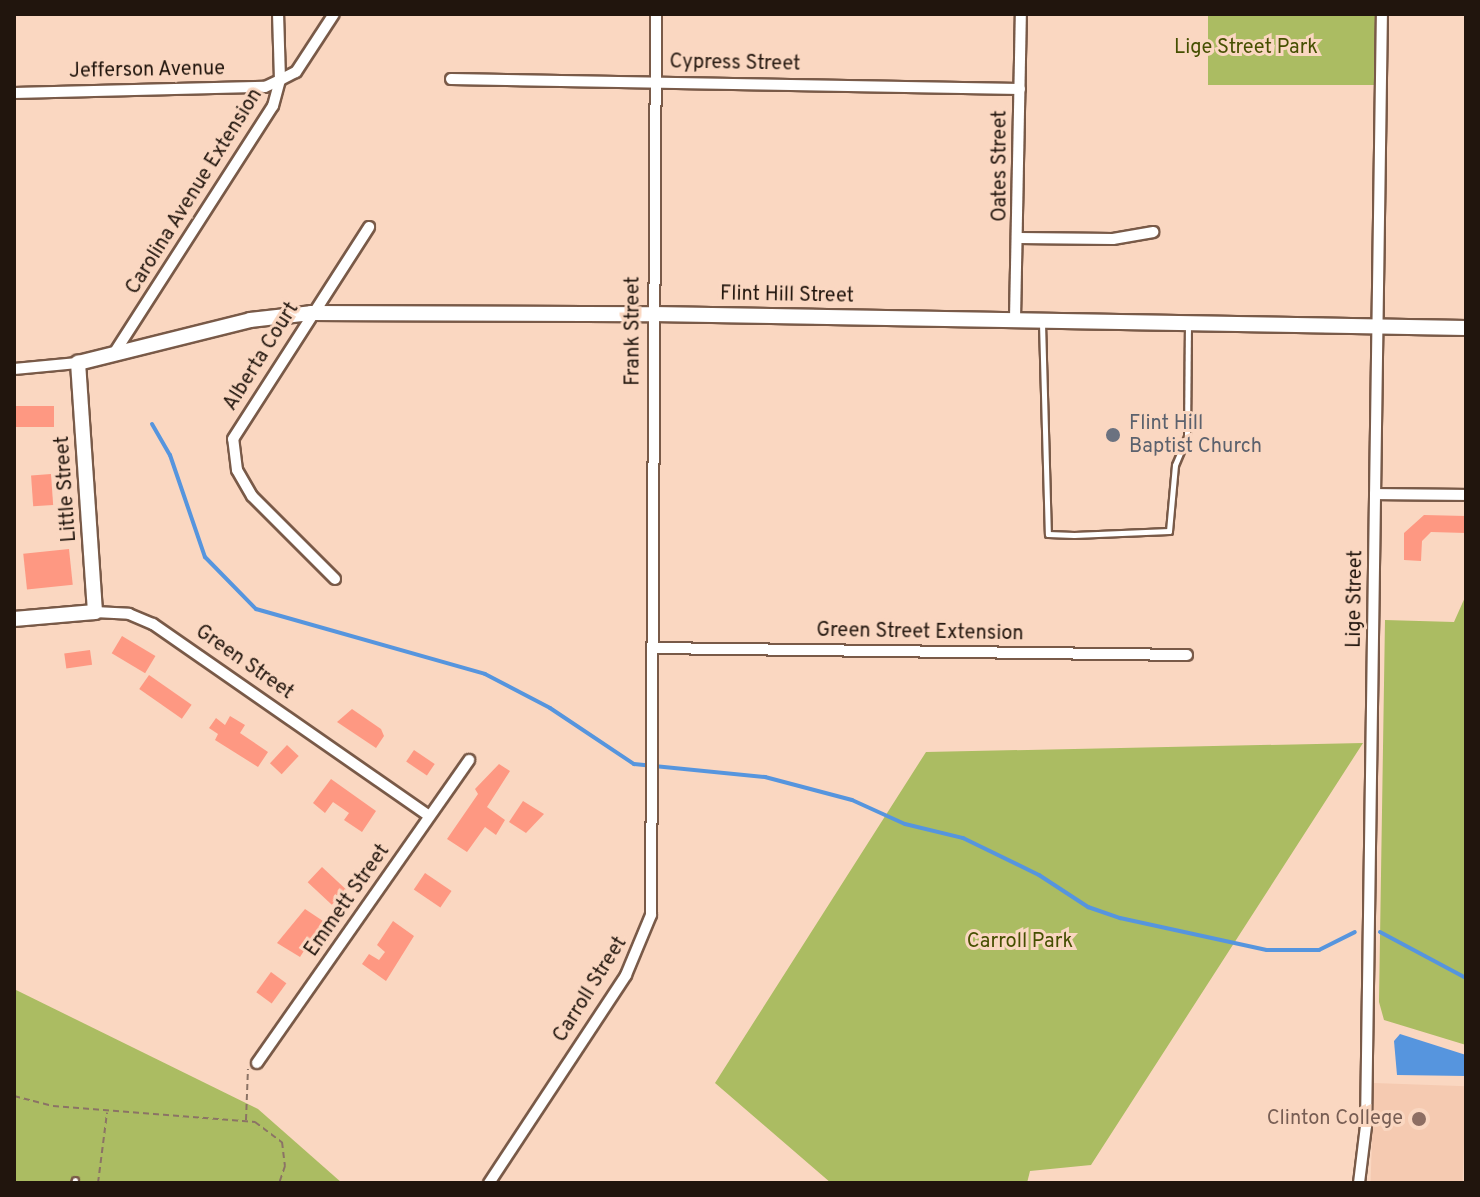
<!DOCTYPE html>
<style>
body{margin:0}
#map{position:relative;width:1480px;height:1197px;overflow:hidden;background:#fad7c1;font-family:Overpass,sans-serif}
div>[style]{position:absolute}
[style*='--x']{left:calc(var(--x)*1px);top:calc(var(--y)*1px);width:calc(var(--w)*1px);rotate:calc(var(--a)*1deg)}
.built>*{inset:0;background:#f5cab1;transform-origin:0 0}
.green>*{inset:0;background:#abbc62;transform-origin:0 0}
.water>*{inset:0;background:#5695de}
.stream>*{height:4px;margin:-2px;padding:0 2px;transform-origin:2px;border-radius:2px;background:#5695de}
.building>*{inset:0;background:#fe9882;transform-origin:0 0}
.path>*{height:2px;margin-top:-1px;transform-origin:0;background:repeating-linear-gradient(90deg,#8b7365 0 6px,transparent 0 10px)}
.roads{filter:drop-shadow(2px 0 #795a48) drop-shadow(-2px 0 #795a48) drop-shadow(0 2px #795a48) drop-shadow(0 -2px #795a48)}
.lane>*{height:5px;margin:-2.5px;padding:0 2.5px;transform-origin:2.5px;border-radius:2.5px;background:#fff}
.street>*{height:10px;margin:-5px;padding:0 5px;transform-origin:5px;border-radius:5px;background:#fff}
.secondary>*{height:14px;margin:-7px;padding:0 7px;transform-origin:7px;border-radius:7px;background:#fff}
.dots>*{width:22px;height:22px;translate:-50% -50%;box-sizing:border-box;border:4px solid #fad7c1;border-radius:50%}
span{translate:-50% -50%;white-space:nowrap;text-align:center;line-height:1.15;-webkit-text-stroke:6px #fad7c1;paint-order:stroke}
.park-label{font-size:20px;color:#454f00}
.street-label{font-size:20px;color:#21150d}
.worship-label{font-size:20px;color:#5b616d}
.left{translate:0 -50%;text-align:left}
.education-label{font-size:20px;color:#785e54}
.right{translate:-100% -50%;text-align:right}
.frame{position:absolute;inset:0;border:16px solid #21150d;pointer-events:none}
</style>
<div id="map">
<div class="built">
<i style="left:1374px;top:1083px;width:92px;height:100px;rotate:2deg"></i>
</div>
<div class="green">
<i style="left:1208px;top:14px;width:168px;height:71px"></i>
<i style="clip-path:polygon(1466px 595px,1466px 1045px,1384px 1020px,1379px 1002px,1385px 620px,1454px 622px)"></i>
<i style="clip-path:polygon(1363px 743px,1091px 1165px,1030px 1171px,1027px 1183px,831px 1183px,715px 1083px,926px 752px)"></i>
<i style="clip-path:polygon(14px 989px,258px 1109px,342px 1183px,14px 1183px)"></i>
</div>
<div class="water">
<i style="clip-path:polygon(1400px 1034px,1466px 1055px,1466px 1076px,1397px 1075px,1394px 1041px)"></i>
</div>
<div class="stream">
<i style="--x:152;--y:424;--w:36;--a:60"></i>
<i style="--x:170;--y:455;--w:108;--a:71.1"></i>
<i style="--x:205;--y:557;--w:73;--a:45.6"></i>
<i style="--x:256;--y:609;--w:238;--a:15.8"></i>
<i style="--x:485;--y:674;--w:73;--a:27.6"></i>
<i style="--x:550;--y:708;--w:101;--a:33.7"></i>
<i style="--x:634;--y:764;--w:132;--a:5.7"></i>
<i style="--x:765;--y:777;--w:90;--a:14.8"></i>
<i style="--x:852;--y:800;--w:58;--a:24.4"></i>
<i style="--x:905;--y:824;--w:60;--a:13.6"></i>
<i style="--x:963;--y:838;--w:85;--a:26"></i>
<i style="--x:1039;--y:875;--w:59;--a:33.1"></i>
<i style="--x:1088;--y:907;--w:34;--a:19"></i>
<i style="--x:1120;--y:918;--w:150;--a:12.3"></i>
<i style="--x:1267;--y:950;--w:52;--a:0"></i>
<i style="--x:1319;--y:950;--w:40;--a:-26.6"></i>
<i style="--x:1380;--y:932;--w:98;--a:28.1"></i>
</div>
<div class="building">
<i style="left:14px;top:406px;width:40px;height:21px"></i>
<i style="left:51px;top:474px;width:31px;height:20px;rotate:86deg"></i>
<i style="clip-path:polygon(1424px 515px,1466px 516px,1466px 533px,1431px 532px,1422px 541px,1421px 561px,1404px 560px,1404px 533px)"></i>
<i style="left:69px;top:549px;width:36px;height:46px;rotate:84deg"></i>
<i style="left:122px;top:636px;width:39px;height:20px;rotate:31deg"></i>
<i style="left:90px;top:650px;width:15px;height:26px;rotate:82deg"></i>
<i style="left:149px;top:675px;width:52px;height:17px;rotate:35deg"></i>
<i style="clip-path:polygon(352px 709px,381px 729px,384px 736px,376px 748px,337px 722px)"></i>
<i style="clip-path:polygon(230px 716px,245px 725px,240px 733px,268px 752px,258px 767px,215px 740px,218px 734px,209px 728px,216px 718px,225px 725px)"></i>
<i style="left:287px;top:745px;width:16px;height:25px;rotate:43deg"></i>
<i style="left:414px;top:750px;width:25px;height:14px;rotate:34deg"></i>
<i style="clip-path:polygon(499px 764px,510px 771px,487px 807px,505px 820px,496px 835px,485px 827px,467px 852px,447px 839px,478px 794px,475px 789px)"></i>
<i style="clip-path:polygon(331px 779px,376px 811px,362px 832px,344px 820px,349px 813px,333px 802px,325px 813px,313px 803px)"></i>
<i style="clip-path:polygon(523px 801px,544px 814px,526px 833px,509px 822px)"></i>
<i style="left:322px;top:867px;width:33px;height:21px;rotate:43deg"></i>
<i style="left:425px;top:873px;width:32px;height:20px;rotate:34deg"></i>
<i style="clip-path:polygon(305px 909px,323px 921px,300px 957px,277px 943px)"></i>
<i style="clip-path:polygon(393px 921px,414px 936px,386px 981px,362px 964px,369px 954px,379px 960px,385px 952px,377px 945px)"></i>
<i style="left:271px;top:972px;width:19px;height:25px;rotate:36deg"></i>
</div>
<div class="path">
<i style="--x:14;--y:1096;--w:40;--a:14.4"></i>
<i style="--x:53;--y:1106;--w:203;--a:4.5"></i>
<i style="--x:255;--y:1122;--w:34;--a:37"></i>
<i style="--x:282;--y:1142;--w:24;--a:83"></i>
<i style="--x:285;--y:1166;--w:18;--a:109"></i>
<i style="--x:246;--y:1120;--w:51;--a:-87.8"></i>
<i style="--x:98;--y:1183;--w:71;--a:-82.7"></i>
</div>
<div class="roads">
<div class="lane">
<i style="--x:1042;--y:323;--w:211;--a:88.4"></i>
<i style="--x:1048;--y:534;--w:26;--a:2"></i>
<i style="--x:1074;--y:535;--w:95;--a:-2.4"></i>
<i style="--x:1169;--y:531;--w:66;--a:-84.8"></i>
<i style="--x:1175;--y:465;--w:30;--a:-67"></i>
<i style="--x:1187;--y:437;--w:114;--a:-89.5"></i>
<i style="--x:74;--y:1183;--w:3;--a:-72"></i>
</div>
<div class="street">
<i style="--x:451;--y:79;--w:569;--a:1.01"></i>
<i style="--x:14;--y:93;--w:251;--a:-1.4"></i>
<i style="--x:265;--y:87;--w:17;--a:-25"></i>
<i style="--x:280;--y:80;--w:66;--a:-91.7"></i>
<i style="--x:1019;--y:238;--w:94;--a:0.6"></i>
<i style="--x:1113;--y:239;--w:41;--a:-9.9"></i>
<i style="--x:1015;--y:319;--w:305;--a:-88.9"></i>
<i style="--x:113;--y:355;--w:296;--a:-57.3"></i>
<i style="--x:273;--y:106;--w:27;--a:-75"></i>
<i style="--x:280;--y:80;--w:18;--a:-27"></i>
<i style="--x:296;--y:72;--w:69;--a:-56.8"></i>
<i style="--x:14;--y:369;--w:64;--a:-5.4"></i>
<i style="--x:1375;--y:494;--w:91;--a:0.6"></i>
<i style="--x:335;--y:579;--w:117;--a:-135"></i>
<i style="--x:252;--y:496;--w:30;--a:-120"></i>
<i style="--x:237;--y:470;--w:31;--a:-97"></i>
<i style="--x:233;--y:439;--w:252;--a:-57.3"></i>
<i style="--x:95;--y:612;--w:34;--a:3"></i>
<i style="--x:129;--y:614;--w:26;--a:23"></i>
<i style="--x:153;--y:624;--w:336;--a:34.8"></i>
<i style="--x:652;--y:648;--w:535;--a:0.75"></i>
<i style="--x:257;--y:1063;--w:370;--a:-55"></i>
<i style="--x:489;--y:1183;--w:249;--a:-56.6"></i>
<i style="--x:626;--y:975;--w:65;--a:-67.4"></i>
<i style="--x:651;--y:915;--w:901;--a:-89.68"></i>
<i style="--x:1359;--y:1183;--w:57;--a:-83"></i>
<i style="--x:1366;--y:1126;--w:1112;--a:-89.18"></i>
</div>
<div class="secondary">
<i style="--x:14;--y:619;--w:81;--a:-4.9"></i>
<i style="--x:95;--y:612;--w:250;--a:-93.9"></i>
<i style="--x:78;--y:363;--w:177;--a:-14"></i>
<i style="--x:250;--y:320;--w:61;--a:-6.5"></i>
<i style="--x:311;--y:313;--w:342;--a:0.2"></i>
<i style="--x:653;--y:314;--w:813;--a:0.99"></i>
</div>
</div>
<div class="dots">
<i style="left:1113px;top:435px;background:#6b7280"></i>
<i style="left:1419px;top:1119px;background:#8d6e63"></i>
</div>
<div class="park-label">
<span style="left:1246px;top:48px">Lige Street Park</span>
<span style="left:1020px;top:942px">Carroll Park</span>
</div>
<div class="street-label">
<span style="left:735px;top:64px;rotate:1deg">Cypress Street</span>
<span style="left:147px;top:71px;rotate:-1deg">Jefferson Avenue</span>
<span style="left:1001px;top:166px;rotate:-90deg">Oates Street</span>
<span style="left:195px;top:192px;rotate:-58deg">Carolina Avenue Extension</span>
<span style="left:787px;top:296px;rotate:1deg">Flint Hill Street</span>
<span style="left:634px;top:331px;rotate:-90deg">Frank Street</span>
<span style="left:262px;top:357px;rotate:-58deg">Alberta Court</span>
<span style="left:67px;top:489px;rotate:-94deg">Little Street</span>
<span style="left:1356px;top:599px;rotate:-89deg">Lige Street</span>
<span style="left:920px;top:633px;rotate:1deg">Green Street Extension</span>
<span style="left:244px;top:663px;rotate:35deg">Green Street</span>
<span style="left:348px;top:901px;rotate:-55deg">Emmett Street</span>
<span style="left:591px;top:990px;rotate:-58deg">Carroll Street</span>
</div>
<div class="worship-label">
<span class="left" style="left:1129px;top:436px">Flint Hill<br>Baptist Church</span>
</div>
<div class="education-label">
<span class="right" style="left:1403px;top:1119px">Clinton College</span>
</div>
<div class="frame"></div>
</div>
